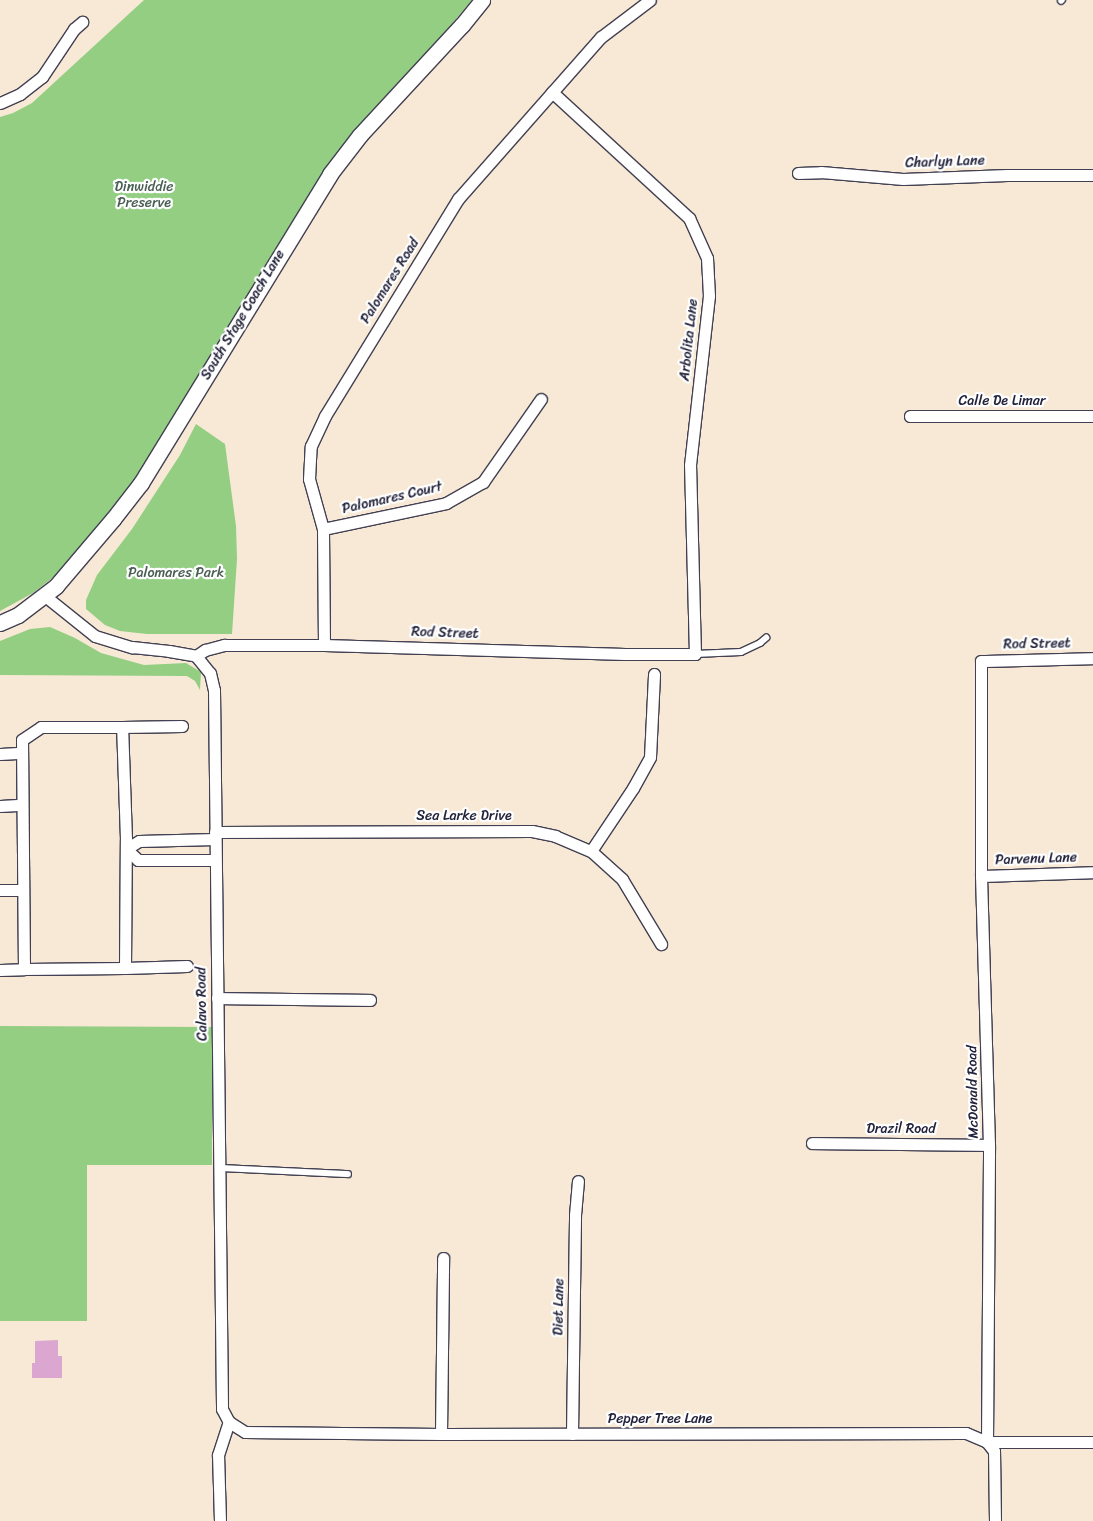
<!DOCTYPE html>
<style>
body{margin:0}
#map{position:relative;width:1093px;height:1521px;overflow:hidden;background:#f7e9d5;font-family:Sriracha,sans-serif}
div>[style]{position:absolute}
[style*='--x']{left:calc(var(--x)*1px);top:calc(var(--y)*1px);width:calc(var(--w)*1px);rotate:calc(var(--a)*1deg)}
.green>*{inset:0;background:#93ce83}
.building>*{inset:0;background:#dba7d0}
.roads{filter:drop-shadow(1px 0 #424052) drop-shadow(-1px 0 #424052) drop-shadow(0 1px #424052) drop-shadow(0 -1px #424052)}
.service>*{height:5.5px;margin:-2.75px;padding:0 2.75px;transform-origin:2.75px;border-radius:2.75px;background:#fff}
.minor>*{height:11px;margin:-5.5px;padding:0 5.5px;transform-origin:5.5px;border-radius:5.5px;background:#fff}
.secondary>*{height:15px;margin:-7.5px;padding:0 7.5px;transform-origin:7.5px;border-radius:7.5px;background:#fff}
span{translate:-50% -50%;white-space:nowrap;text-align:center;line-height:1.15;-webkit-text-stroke:4.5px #fff;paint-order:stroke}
.street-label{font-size:14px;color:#22223b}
.park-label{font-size:14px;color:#4a5e54}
</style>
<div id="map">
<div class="green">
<i style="clip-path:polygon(144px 0,472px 0,320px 181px,148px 463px,65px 568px,33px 593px,0 611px,0 117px,13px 113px,32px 103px)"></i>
<i style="clip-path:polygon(196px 424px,225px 444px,236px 526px,237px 559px,232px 634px,147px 634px,120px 631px,105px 625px,86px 609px,86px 600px,97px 575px,132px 529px,180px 455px)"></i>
<i style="clip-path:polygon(50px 627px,75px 638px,101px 653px,144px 665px,186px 663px,201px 672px,200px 690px,195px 681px,187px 676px,0 675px,0 641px,30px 629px)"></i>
<i style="clip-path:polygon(0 1026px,212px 1027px,212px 1165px,87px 1165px,87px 1321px,0 1321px)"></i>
</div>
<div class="building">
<i style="clip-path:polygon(58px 1340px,58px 1356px,62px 1356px,62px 1378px,32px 1378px,32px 1363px,35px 1363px,35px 1341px)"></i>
</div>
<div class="roads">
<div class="service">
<i style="--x:1061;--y:1;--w:1;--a:-45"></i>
<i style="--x:695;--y:654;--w:46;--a:-2.5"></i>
<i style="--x:741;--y:652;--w:21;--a:-25"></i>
<i style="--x:760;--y:643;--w:8;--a:-40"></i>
<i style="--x:219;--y:1168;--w:129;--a:2.7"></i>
</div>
<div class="minor">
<i style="--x:0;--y:103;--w:22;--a:-24"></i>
<i style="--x:20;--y:94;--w:28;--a:-38"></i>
<i style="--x:42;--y:77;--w:58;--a:-56.3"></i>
<i style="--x:74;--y:29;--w:11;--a:-41"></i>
<i style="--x:798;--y:173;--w:23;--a:-2"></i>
<i style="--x:821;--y:172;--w:82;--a:4.9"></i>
<i style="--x:903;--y:179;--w:104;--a:-2.2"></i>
<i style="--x:1007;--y:175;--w:86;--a:0"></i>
<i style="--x:910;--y:416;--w:183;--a:0"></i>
<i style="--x:323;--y:529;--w:126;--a:-11.9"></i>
<i style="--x:446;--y:503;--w:43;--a:-29.6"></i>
<i style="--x:483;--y:482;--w:101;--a:-55.1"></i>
<i style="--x:45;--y:596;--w:64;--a:38.7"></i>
<i style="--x:95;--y:636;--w:39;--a:17"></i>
<i style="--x:132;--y:647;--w:37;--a:6"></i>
<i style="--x:169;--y:651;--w:27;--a:10"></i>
<i style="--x:196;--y:656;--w:22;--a:51"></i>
<i style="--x:210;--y:673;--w:17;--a:77"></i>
<i style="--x:214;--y:690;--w:719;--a:89.36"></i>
<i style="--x:222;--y:1409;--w:15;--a:62"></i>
<i style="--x:324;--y:645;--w:116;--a:-90.5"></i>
<i style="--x:323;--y:529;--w:52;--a:-105.6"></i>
<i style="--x:309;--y:479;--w:33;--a:-87"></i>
<i style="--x:311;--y:446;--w:33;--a:-65"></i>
<i style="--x:325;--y:416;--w:255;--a:-58.5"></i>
<i style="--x:458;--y:199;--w:216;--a:-48.6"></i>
<i style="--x:601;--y:37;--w:61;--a:-37.1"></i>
<i style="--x:196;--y:656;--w:11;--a:-34"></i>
<i style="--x:205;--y:650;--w:20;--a:-15"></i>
<i style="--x:224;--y:645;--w:100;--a:0"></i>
<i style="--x:324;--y:645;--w:301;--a:1.7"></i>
<i style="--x:625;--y:654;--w:70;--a:0"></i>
<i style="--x:695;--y:654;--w:189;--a:-91.5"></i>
<i style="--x:690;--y:465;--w:170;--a:-83.6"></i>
<i style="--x:709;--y:296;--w:38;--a:-93"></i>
<i style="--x:707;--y:258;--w:44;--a:-114.2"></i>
<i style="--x:689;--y:218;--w:186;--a:-137.4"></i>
<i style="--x:122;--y:727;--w:60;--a:-1"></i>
<i style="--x:0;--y:754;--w:22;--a:-3"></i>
<i style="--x:0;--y:806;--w:22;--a:-3"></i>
<i style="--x:215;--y:832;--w:317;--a:-0.2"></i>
<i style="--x:532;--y:831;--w:24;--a:12"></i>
<i style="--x:555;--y:836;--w:39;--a:23"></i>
<i style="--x:591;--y:851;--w:42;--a:42.1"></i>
<i style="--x:622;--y:879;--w:76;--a:59"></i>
<i style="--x:591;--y:851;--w:76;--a:-56.3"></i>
<i style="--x:633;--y:788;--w:35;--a:-61"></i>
<i style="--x:650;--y:757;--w:83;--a:-87.2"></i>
<i style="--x:215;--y:860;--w:77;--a:180"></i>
<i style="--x:138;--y:860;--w:16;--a:-137"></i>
<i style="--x:126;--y:849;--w:15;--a:-32"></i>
<i style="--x:139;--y:841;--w:76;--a:-1.5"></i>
<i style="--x:981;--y:876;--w:112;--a:-2"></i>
<i style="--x:0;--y:890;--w:23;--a:0"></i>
<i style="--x:125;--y:968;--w:129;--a:-89.6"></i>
<i style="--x:126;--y:839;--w:112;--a:-92"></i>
<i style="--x:122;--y:727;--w:81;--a:180"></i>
<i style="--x:41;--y:727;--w:23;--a:146"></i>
<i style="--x:22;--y:740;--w:229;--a:89.5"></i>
<i style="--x:24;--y:969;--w:101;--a:-0.6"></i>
<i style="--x:125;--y:968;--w:62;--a:-1.8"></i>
<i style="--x:0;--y:970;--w:24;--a:-2"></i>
<i style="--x:217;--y:998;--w:153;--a:0.7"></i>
<i style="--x:812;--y:1143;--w:177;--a:0.6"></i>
<i style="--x:229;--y:1422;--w:19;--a:32"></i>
<i style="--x:245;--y:1432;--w:196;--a:0.6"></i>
<i style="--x:441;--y:1434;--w:525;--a:-0.11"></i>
<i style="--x:966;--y:1433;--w:23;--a:23"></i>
<i style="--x:987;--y:1442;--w:106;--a:0"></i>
<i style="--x:441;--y:1434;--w:176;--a:-89.3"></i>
<i style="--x:572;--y:1434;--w:219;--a:-89.2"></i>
<i style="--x:575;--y:1215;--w:34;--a:-85"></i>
<i style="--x:220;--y:1521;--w:66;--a:-91.7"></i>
<i style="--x:218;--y:1455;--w:35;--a:-72"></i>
<i style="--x:995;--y:1521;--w:70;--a:-90.8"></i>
<i style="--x:994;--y:1451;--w:11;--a:-128"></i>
<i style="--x:987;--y:1442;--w:297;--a:-89.6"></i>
<i style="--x:989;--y:1145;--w:269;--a:-91.7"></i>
<i style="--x:981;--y:876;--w:215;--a:-90"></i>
<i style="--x:981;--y:661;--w:112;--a:-1.5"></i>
</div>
<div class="secondary">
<i style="--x:0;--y:623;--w:20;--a:-24"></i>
<i style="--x:18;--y:615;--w:48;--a:-37.3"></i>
<i style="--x:56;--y:586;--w:88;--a:-49.6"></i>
<i style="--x:113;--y:519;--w:46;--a:-52.1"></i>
<i style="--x:141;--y:483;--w:362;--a:-58.5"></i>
<i style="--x:330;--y:174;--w:49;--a:-52.4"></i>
<i style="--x:360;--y:135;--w:150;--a:-47.2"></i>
<i style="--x:462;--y:25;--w:32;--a:-51"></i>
</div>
</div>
<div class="street-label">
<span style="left:945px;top:162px;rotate:-2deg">Charlyn Lane</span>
<span style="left:390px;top:281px;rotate:-58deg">Palomares Road</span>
<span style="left:243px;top:315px;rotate:-59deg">South Stage Coach Lane</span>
<span style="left:689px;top:340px;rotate:-84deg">Arbolita Lane</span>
<span style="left:1002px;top:401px">Calle De Limar</span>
<span style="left:392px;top:498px;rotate:-13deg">Palomares Court</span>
<span style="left:445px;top:633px;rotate:2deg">Rod Street</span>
<span style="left:1037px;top:644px;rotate:-1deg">Rod Street</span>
<span style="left:464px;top:816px">Sea Larke Drive</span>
<span style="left:1036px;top:859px;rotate:-2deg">Parvenu Lane</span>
<span style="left:202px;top:1004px;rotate:-91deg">Calavo Road</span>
<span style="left:973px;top:1092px;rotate:-91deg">McDonald Road</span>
<span style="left:901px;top:1129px">Drazil Road</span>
<span style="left:559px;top:1307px;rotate:-89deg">Diet Lane</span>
<span style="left:660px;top:1419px">Pepper Tree Lane</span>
</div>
<div class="park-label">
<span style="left:144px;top:195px">Dinwiddie<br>Preserve</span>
<span style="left:176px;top:573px">Palomares Park</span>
</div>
</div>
